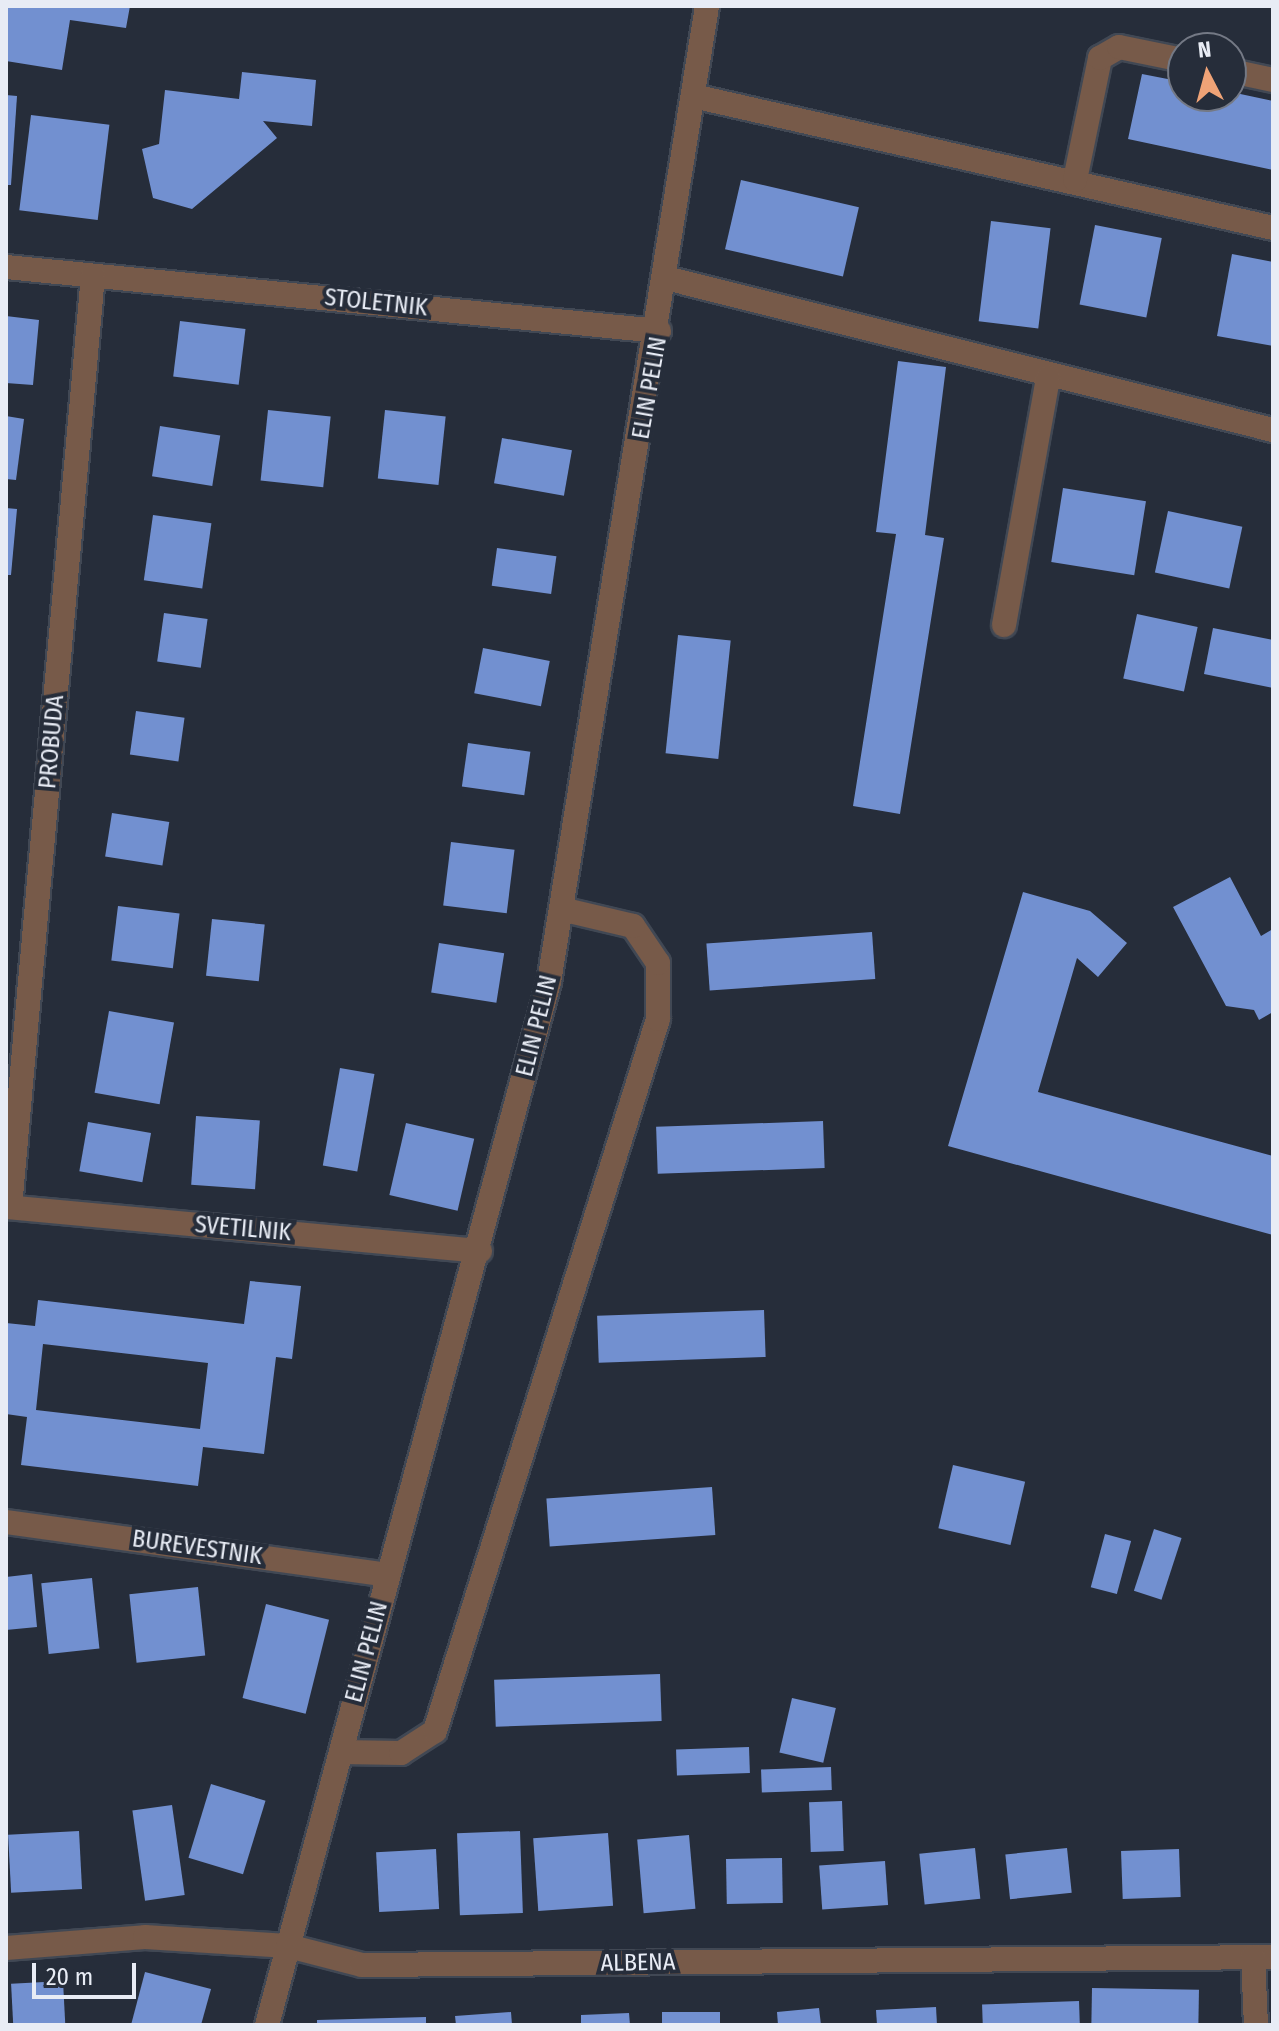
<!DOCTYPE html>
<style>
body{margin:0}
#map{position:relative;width:1279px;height:2031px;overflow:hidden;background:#262d3a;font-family:"Fira Sans Condensed",sans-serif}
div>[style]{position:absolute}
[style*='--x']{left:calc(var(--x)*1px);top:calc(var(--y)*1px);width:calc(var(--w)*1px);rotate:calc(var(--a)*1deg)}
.building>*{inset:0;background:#7290d0;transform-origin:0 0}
.roads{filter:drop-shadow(2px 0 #414854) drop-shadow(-2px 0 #414854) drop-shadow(0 2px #414854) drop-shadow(0 -2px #414854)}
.minor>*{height:24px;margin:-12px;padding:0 12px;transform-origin:12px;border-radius:12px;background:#775a49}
span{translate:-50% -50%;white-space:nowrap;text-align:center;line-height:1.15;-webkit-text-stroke:8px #262d3a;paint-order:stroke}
.street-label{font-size:24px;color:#e8ecf5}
.frame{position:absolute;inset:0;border:8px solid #e8ecf5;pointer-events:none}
.north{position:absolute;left:1167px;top:32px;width:80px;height:80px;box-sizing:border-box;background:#262d3a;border:2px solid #747985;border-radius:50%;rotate:354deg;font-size:22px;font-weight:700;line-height:32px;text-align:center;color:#e8ecf5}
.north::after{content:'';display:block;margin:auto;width:28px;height:36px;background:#efa377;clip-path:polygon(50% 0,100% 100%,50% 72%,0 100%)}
.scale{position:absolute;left:32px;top:1963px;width:104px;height:36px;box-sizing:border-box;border:4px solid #e8ecf5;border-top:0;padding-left:10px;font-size:24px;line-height:28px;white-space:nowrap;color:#e8ecf5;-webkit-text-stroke:6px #262d3a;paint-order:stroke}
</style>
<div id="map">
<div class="building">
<i style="clip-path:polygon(6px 6px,130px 6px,126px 28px,70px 20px,62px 70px,6px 61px)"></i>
<i style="clip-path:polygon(242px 72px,316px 80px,312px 126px,263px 121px,277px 138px,192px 209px,153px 198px,142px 149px,159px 144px,165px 90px,239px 99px)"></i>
<i style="clip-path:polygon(1142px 74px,1183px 82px,1183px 96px,1231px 92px,1273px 101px,1273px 170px,1128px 139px)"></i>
<i style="clip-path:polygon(6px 95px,17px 96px,11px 185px,6px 185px)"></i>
<i style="left:31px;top:115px;width:79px;height:96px;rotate:7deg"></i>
<i style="left:741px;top:180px;width:121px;height:71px;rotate:13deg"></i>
<i style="left:991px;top:221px;width:60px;height:101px;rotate:7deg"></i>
<i style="left:1095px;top:225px;width:68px;height:81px;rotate:11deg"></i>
<i style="clip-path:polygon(1232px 254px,1273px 262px,1273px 346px,1217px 336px)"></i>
<i style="clip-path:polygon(6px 316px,39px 320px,33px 385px,6px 383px)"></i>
<i style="left:180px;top:321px;width:66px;height:56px;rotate:7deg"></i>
<i style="clip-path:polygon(898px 361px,946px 367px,925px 535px,944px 538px,900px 814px,853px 806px,896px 534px,876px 532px)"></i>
<i style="left:268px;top:410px;width:63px;height:71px;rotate:6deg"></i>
<i style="left:385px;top:410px;width:61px;height:69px;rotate:6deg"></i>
<i style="clip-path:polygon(6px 416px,24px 419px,16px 480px,6px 479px)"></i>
<i style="left:160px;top:426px;width:61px;height:51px;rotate:9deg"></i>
<i style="left:502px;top:438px;width:71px;height:46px;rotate:10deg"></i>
<i style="left:1063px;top:488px;width:84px;height:75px;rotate:9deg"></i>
<i style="clip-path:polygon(6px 508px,17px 509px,11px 575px,6px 575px)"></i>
<i style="left:1168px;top:511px;width:76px;height:63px;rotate:12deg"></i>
<i style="left:153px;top:515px;width:59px;height:66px;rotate:8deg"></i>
<i style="left:497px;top:548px;width:60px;height:38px;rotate:8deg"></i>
<i style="left:164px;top:613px;width:44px;height:49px;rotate:8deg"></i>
<i style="left:1137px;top:614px;width:62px;height:66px;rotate:12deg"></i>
<i style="clip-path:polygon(1213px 628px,1273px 640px,1273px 688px,1204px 674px)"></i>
<i style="left:678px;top:635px;width:53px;height:119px;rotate:6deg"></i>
<i style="left:483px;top:648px;width:68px;height:46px;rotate:11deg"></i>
<i style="left:136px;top:711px;width:49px;height:44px;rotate:8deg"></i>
<i style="left:468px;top:743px;width:63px;height:44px;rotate:8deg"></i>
<i style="left:112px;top:813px;width:58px;height:44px;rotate:9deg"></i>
<i style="left:451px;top:842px;width:64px;height:64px;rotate:7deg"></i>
<i style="clip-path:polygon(1230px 877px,1261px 936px,1273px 929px,1273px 1012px,1259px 1020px,1254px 1010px,1226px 1006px,1173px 907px)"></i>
<i style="clip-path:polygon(1023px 892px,1090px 911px,1127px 943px,1098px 977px,1077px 958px,1038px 1092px,1273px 1156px,1273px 1235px,948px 1146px)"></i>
<i style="left:118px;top:906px;width:62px;height:55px;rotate:7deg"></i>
<i style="left:212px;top:919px;width:53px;height:57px;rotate:6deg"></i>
<i style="left:872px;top:932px;width:47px;height:166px;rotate:86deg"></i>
<i style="left:439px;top:943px;width:66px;height:50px;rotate:9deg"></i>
<i style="left:109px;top:1011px;width:66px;height:83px;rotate:10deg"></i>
<i style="left:340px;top:1068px;width:35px;height:99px;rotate:10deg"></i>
<i style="left:196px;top:1116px;width:64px;height:69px;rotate:4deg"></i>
<i style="left:823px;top:1121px;width:47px;height:167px;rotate:88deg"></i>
<i style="left:88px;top:1122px;width:64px;height:50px;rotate:10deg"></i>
<i style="left:406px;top:1123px;width:70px;height:74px;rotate:13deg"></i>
<i style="clip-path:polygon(evenodd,250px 1281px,301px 1286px,292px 1359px,276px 1357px,264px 1454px,203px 1447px,198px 1486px,21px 1465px,27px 1417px,6px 1414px,6px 1323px,35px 1326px,38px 1300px,244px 1324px,250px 1281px,43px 1344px,208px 1363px,200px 1429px,36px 1410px,43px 1344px)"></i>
<i style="left:764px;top:1310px;width:47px;height:167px;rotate:88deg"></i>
<i style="left:953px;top:1465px;width:74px;height:65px;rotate:13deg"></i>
<i style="left:712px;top:1487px;width:48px;height:166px;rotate:86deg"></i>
<i style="left:1154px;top:1529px;width:29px;height:65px;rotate:18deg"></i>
<i style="left:1105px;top:1534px;width:27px;height:55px;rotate:15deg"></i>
<i style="clip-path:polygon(32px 1574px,37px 1627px,6px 1630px,6px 1577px)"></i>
<i style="left:92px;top:1578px;width:71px;height:51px;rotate:84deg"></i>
<i style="left:198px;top:1587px;width:69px;height:69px;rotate:84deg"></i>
<i style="left:266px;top:1604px;width:65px;height:97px;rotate:14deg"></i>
<i style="left:660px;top:1674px;width:47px;height:166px;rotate:88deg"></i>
<i style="left:792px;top:1698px;width:45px;height:56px;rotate:13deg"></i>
<i style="left:749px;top:1747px;width:26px;height:73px;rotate:88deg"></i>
<i style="left:831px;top:1767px;width:23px;height:70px;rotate:88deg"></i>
<i style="left:211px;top:1784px;width:57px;height:77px;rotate:17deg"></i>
<i style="left:842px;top:1801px;width:50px;height:33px;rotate:88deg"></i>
<i style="left:172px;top:1805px;width:91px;height:40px;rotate:82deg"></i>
<i style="left:79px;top:1831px;width:58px;height:71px;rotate:87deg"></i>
<i style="left:520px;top:1831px;width:82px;height:63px;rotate:88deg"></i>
<i style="left:608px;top:1833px;width:73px;height:75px;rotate:86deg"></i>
<i style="left:689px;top:1835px;width:74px;height:52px;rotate:85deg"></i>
<i style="left:975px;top:1848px;width:51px;height:56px;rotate:84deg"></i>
<i style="left:1067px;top:1848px;width:45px;height:62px;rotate:84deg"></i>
<i style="left:436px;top:1849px;width:60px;height:60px;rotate:87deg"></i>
<i style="left:1179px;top:1849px;width:48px;height:58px;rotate:88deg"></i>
<i style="left:782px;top:1858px;width:45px;height:56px;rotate:89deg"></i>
<i style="left:885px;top:1861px;width:44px;height:66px;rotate:86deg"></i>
<i style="clip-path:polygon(145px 1972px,211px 1989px,201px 2025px,131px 2025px)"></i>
<i style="left:63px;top:1981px;width:44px;height:52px;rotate:87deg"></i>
<i style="left:1092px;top:1988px;width:107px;height:37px;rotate:1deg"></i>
<i style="left:1079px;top:2001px;width:24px;height:97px;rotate:88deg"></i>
<i style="clip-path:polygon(936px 2007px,937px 2025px,877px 2025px,876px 2010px)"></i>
<i style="clip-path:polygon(819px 2008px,821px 2025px,778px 2025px,777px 2012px)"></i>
<i style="clip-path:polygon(511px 2012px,512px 2025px,456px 2025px,455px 2016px)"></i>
<i style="left:720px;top:2012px;width:13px;height:58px;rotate:90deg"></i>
<i style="clip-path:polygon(629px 2013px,630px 2025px,581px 2025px,581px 2015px)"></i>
<i style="clip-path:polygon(426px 2017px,426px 2025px,317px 2025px,317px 2020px)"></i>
</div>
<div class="roads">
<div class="minor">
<i style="--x:1231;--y:71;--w:43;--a:12.1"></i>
<i style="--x:693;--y:96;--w:595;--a:12.82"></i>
<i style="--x:1075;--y:180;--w:125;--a:-78.4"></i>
<i style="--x:1100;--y:58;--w:22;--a:-30"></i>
<i style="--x:1119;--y:47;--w:65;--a:11.5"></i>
<i style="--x:6;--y:267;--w:656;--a:5.6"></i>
<i style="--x:666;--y:278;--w:626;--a:14.06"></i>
<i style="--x:1004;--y:625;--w:251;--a:-79.9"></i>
<i style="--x:6;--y:1207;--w:476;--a:5.3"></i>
<i style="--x:10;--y:1207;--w:935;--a:-84.91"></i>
<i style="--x:6;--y:1522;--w:386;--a:7.9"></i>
<i style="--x:341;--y:1752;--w:60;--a:1"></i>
<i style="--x:401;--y:1753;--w:40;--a:-32.9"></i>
<i style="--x:435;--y:1731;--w:746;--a:-72.61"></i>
<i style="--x:658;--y:1019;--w:56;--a:-90"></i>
<i style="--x:658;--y:963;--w:45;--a:-124"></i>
<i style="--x:633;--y:926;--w:74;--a:-166.7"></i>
<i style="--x:6;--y:1948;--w:139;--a:-4.5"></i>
<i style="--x:145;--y:1937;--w:143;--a:3.6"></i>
<i style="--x:288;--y:1946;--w:76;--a:14.4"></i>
<i style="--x:362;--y:1965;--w:911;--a:-0.5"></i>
<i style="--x:1253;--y:1957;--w:68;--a:87.5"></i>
<i style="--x:267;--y:2025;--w:1080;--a:-74.87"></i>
<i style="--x:549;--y:982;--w:989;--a:-80.8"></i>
</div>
</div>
<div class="street-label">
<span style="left:376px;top:303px;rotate:6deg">STOLETNIK</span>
<span style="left:650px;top:388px;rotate:-80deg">ELIN PELIN</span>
<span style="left:52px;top:742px;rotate:-85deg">PROBUDA</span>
<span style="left:537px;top:1026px;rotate:-76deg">ELIN PELIN</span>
<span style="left:243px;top:1229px;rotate:5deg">SVETILNIK</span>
<span style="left:197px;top:1548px;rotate:8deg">BUREVESTNIK</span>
<span style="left:367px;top:1652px;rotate:-75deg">ELIN PELIN</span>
<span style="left:638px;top:1963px;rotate:-1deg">ALBENA</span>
</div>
<div class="frame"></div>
<div class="north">N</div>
<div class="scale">20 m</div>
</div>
